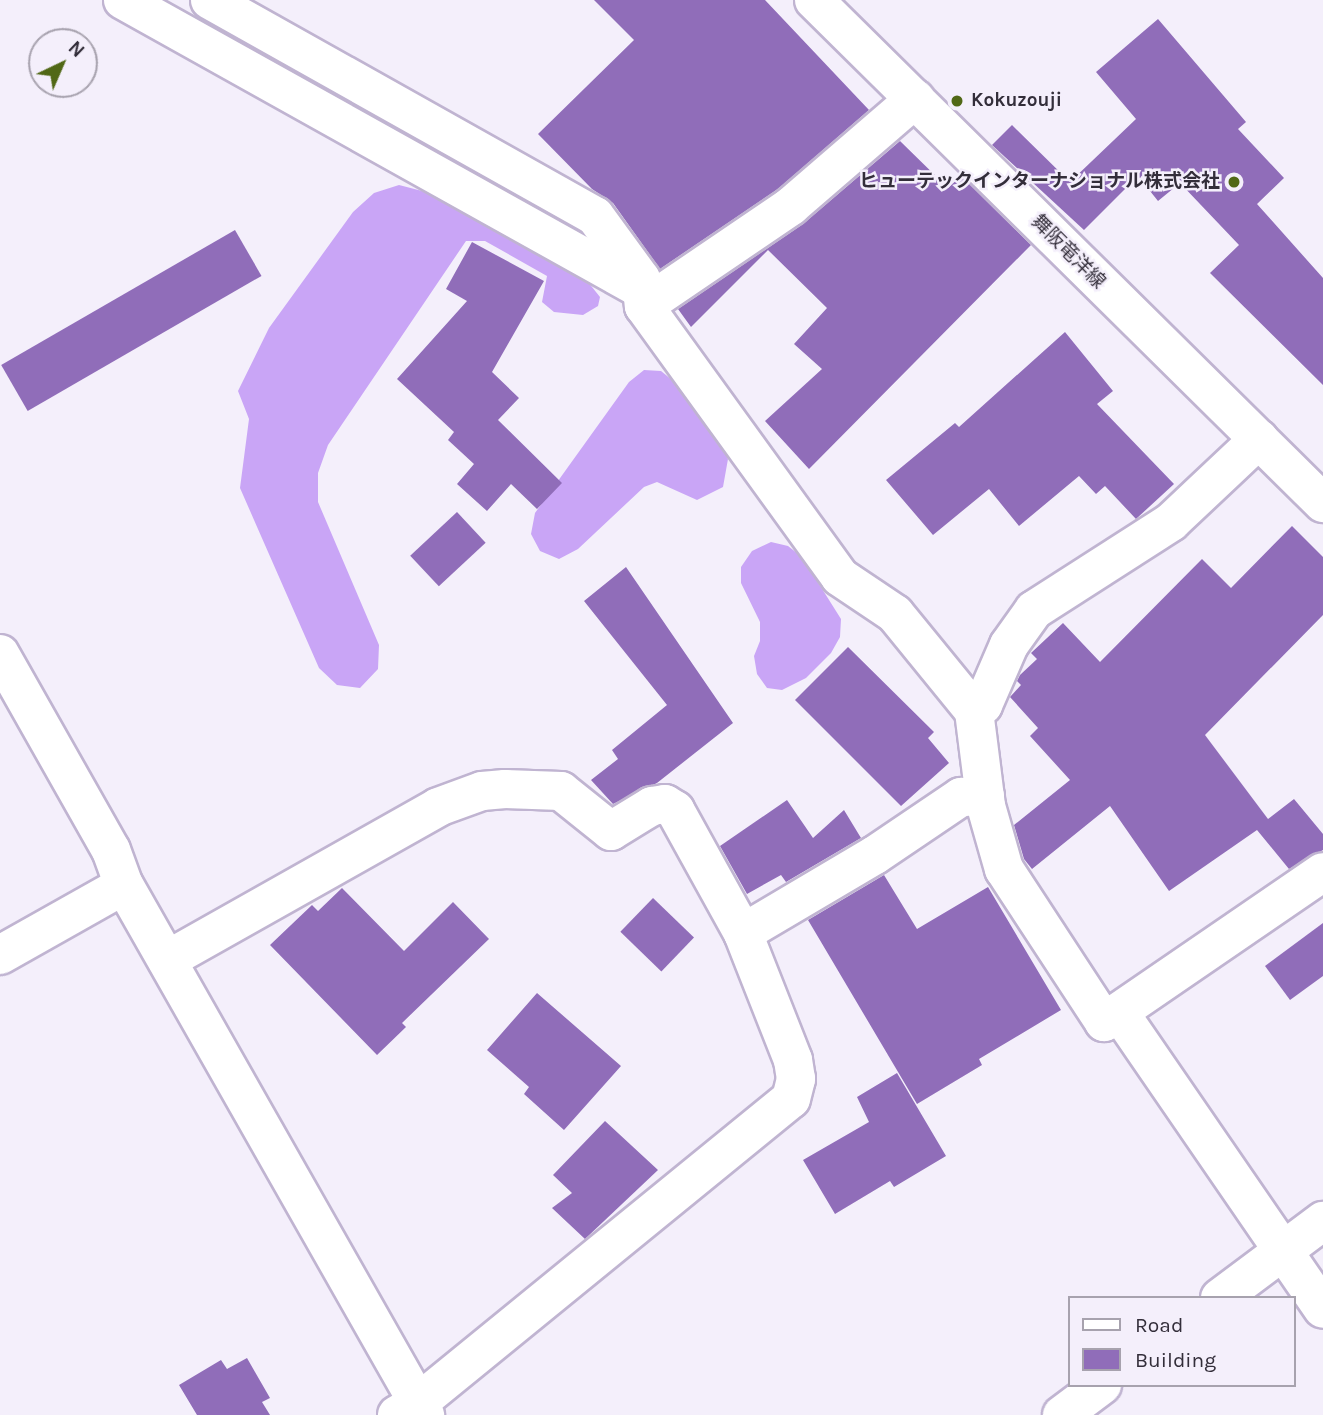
<!DOCTYPE html>
<meta charset="utf-8">
<style>
body{margin:0}
#map{position:relative;width:1323px;height:1415px;overflow:hidden;background:#f4effb;font-family:Karla,"Noto Sans JP",sans-serif}
div>[style]{position:absolute}
[style*='--x']{left:calc(var(--x)*1px);top:calc(var(--y)*1px);width:calc(var(--w)*1px);rotate:calc(var(--a)*1deg)}
.forest>*{inset:0;background:#c9a5f6}
.building>*{inset:0;background:#906db9;transform-origin:0 0}
.roads{filter:drop-shadow(2px 0 #c0b4d1) drop-shadow(-2px 0 #c0b4d1) drop-shadow(0 2px #c0b4d1) drop-shadow(0 -2px #c0b4d1)}
.minor>*{height:38px;margin:-19px;padding:0 19px;transform-origin:19px;border-radius:19px;background:#fff}
.major>*{height:38px;margin:-19px;padding:0 19px;transform-origin:19px;border-radius:19px;background:#fff}
.dots>*{width:19px;height:19px;translate:-50% -50%;box-sizing:border-box;border:4px solid #f4effb;border-radius:50%}
span{translate:-50% -50%;white-space:nowrap;text-align:center;line-height:1.15;-webkit-text-stroke:5px #f4effb;paint-order:stroke}
.poi-label{font-size:19px;color:#332e3a;font-weight:700}
.left{translate:0 -50%;text-align:left}
.right{translate:-100% -50%;text-align:right}
.street-label{font-size:19px;color:#332e3a}
.legend{position:absolute;left:1068px;top:1296px;width:228px;height:91px;box-sizing:border-box;background:#f4effb;border:2px solid #a7a2ae;margin:0;padding:9px 12px;list-style:none;font-size:21px;color:#332e3a}
.legend li{display:flex;align-items:center;gap:14px;height:35px}
.legend b{width:35px;border:2px solid #a7a2ae}
.north{position:absolute;left:28px;top:28px;width:70px;height:70px;box-sizing:border-box;background:#f4effb;border:2px solid #a7a2ae;border-radius:50%;rotate:44deg;font-size:19px;font-weight:700;line-height:28px;text-align:center;color:#332e3a}
.north::after{content:'';display:block;margin:auto;width:24px;height:32px;background:#516816;clip-path:polygon(50% 0,100% 100%,50% 72%,0 100%)}
</style>
<div id="map">
<div class="forest">
<i style="clip-path:polygon(399px 185px,426px 192px,588px 282px,600px 297px,598px 306px,583px 315px,554px 312px,542px 302px,547px 276px,485px 241px,466px 241px,328px 445px,318px 473px,318px 502px,379px 645px,378px 669px,360px 688px,337px 685px,319px 668px,240px 488px,249px 419px,238px 391px,269px 328px,353px 212px,374px 193px)"></i>
<i style="clip-path:polygon(644px 370px,661px 371px,677px 384px,723px 447px,728px 459px,723px 487px,697px 500px,657px 482px,644px 487px,578px 549px,559px 559px,540px 551px,531px 534px,535px 513px,629px 382px)"></i>
<i style="clip-path:polygon(771px 542px,788px 546px,802px 557px,841px 619px,840px 637px,831px 653px,806px 678px,782px 690px,767px 688px,757px 674px,754px 656px,760px 641px,760px 622px,741px 583px,741px 567px,752px 551px)"></i>
</div>
<div class="building">
<i style="clip-path:polygon(594px 0,765px 0,869px 110px,778px 189px,660px 269px,613px 203px,592px 189px,538px 134px,634px 40px)"></i>
<i style="clip-path:polygon(1158px 19px,1246px 122px,1238px 129px,1284px 178px,1257px 204px,1323px 278px,1323px 385px,1210px 273px,1239px 245px,1180px 183px,1158px 201px,1138px 176px,1084px 230px,992px 145px,1012px 125px,1070px 182px,1136px 119px,1096px 72px)"></i>
<i style="clip-path:polygon(900px 141px,948px 188px,961px 176px,1031px 245px,809px 469px,765px 421px,822px 369px,794px 344px,827px 308px,768px 250px,691px 327px,678px 309px,803px 224px)"></i>
<i style="left:235px;top:230px;width:53px;height:270px;rotate:60deg"></i>
<i style="clip-path:polygon(472px 242px,544px 281px,492px 372px,519px 398px,498px 420px,562px 483px,537px 509px,511px 484px,487px 511px,457px 484px,474px 464px,448px 440px,454px 432px,397px 379px,467px 301px,446px 289px)"></i>
<i style="clip-path:polygon(1065px 332px,1113px 391px,1097px 404px,1174px 484px,1136px 519px,1105px 486px,1096px 494px,1079px 476px,1019px 526px,989px 489px,933px 535px,886px 480px,955px 423px,959px 427px)"></i>
<i style="left:457px;top:512px;width:42px;height:64px;rotate:47deg"></i>
<i style="clip-path:polygon(1292px 526px,1323px 557px,1323px 615px,1205px 735px,1268px 819px,1294px 799px,1323px 834px,1323px 850px,1289px 869px,1257px 830px,1169px 891px,1110px 806px,1032px 869px,1024px 859px,1014px 825px,1070px 780px,1030px 736px,1038px 728px,1010px 697px,1021px 685px,1017px 681px,1020px 675px,1037px 659px,1031px 653px,1063px 623px,1100px 662px,1202px 559px,1231px 588px)"></i>
<i style="clip-path:polygon(626px 567px,733px 723px,657px 783px,613px 804px,591px 780px,618px 759px,612px 750px,667px 705px,584px 601px)"></i>
<i style="clip-path:polygon(848px 647px,934px 732px,928px 738px,949px 763px,901px 806px,795px 700px)"></i>
<i style="clip-path:polygon(787px 800px,813px 838px,844px 810px,861px 838px,786px 882px,781px 875px,747px 894px,720px 846px)"></i>
<i style="clip-path:polygon(884px 875px,917px 929px,988px 887px,1061px 1010px,979px 1059px,982px 1065px,917px 1104px,808px 920px)"></i>
<i style="clip-path:polygon(342px 888px,404px 951px,453px 902px,489px 939px,402px 1023px,406px 1027px,377px 1055px,270px 945px,312px 905px,318px 911px)"></i>
<i style="left:653px;top:898px;width:57px;height:47px;rotate:44deg"></i>
<i style="clip-path:polygon(1323px 923px,1323px 976px,1290px 1000px,1265px 966px)"></i>
<i style="clip-path:polygon(537px 993px,621px 1066px,564px 1130px,524px 1094px,529px 1087px,487px 1050px)"></i>
<i style="clip-path:polygon(897px 1073px,946px 1156px,894px 1187px,890px 1181px,835px 1214px,803px 1160px,869px 1122px,857px 1097px)"></i>
<i style="clip-path:polygon(605px 1121px,658px 1170px,585px 1239px,552px 1208px,572px 1193px,553px 1175px)"></i>
<i style="clip-path:polygon(247px 1358px,270px 1398px,262px 1402px,270px 1415px,197px 1415px,179px 1385px,221px 1360px,227px 1369px)"></i>
</div>
<div class="roads">
<div class="minor">
<i style="--x:123;--y:0;--w:593;--a:29.16"></i>
<i style="--x:210;--y:0;--w:441;--a:29.3"></i>
<i style="--x:595;--y:216;--w:78;--a:53.9"></i>
<i style="--x:641;--y:279;--w:27;--a:84"></i>
<i style="--x:644;--y:306;--w:334;--a:54.1"></i>
<i style="--x:840;--y:577;--w:66;--a:33.9"></i>
<i style="--x:895;--y:614;--w:125;--a:50.8"></i>
<i style="--x:974;--y:711;--w:96;--a:82.8"></i>
<i style="--x:986;--y:806;--w:66;--a:74.1"></i>
<i style="--x:1004;--y:869;--w:183;--a:56.8"></i>
<i style="--x:1104;--y:1022;--w:265;--a:-34.4"></i>
<i style="--x:644;--y:306;--w:178;--a:-34.2"></i>
<i style="--x:791;--y:206;--w:164;--a:-40.8"></i>
<i style="--x:0;--y:654;--w:225;--a:60.5"></i>
<i style="--x:111;--y:850;--w:37;--a:70"></i>
<i style="--x:124;--y:885;--w:610;--a:60.41"></i>
<i style="--x:974;--y:711;--w:11;--a:-34"></i>
<i style="--x:983;--y:705;--w:65;--a:-66.6"></i>
<i style="--x:1009;--y:645;--w:43;--a:-54.5"></i>
<i style="--x:1034;--y:610;--w:163;--a:-32.7"></i>
<i style="--x:1171;--y:522;--w:121;--a:-43.3"></i>
<i style="--x:0;--y:955;--w:142;--a:-29.4"></i>
<i style="--x:167;--y:960;--w:311;--a:-29.4"></i>
<i style="--x:438;--y:807;--w:47;--a:-20"></i>
<i style="--x:482;--y:791;--w:23;--a:-5"></i>
<i style="--x:505;--y:789;--w:56;--a:2"></i>
<i style="--x:561;--y:791;--w:64;--a:38.7"></i>
<i style="--x:611;--y:831;--w:48;--a:-31.4"></i>
<i style="--x:652;--y:806;--w:13;--a:-9"></i>
<i style="--x:665;--y:804;--w:12;--a:31"></i>
<i style="--x:675;--y:810;--w:141;--a:61.1"></i>
<i style="--x:1119;--y:1012;--w:360;--a:55.5"></i>
<i style="--x:1220;--y:1298;--w:129;--a:-36.8"></i>
<i style="--x:397;--y:1415;--w:24;--a:-30"></i>
<i style="--x:418;--y:1403;--w:481;--a:-39.2"></i>
<i style="--x:791;--y:1099;--w:21;--a:-76"></i>
<i style="--x:796;--y:1079;--w:19;--a:-99"></i>
<i style="--x:793;--y:1060;--w:136;--a:-111.5"></i>
<i style="--x:743;--y:933;--w:153;--a:-30.6"></i>
<i style="--x:875;--y:855;--w:104;--a:-34"></i>
<i style="--x:961;--y:797;--w:24;--a:-2"></i>
<i style="--x:1062;--y:1415;--w:50;--a:-36.9"></i>
</div>
<div class="major">
<i style="--x:814;--y:0;--w:716;--a:44.66"></i>
</div>
</div>
<div class="dots">
<i style="left:957px;top:101px;background:#516816"></i>
<i style="left:1234px;top:182px;background:#516816"></i>
</div>
<div class="poi-label">
<span class="left" style="left:971px;top:101px">Kokuzouji</span>
<span class="right" style="left:1220px;top:182px">ヒューテックインターナショナル株式会社</span>
</div>
<div class="street-label">
<span style="left:1068px;top:252px;rotate:45deg">舞阪竜洋線</span>
</div>
<ul class="legend">
<li><b style="height:9px;background:#fff"></b>Road</li>
<li><b style="height:19px;background:#906db9"></b>Building</li>
</ul>
<div class="north">N</div>
</div>
